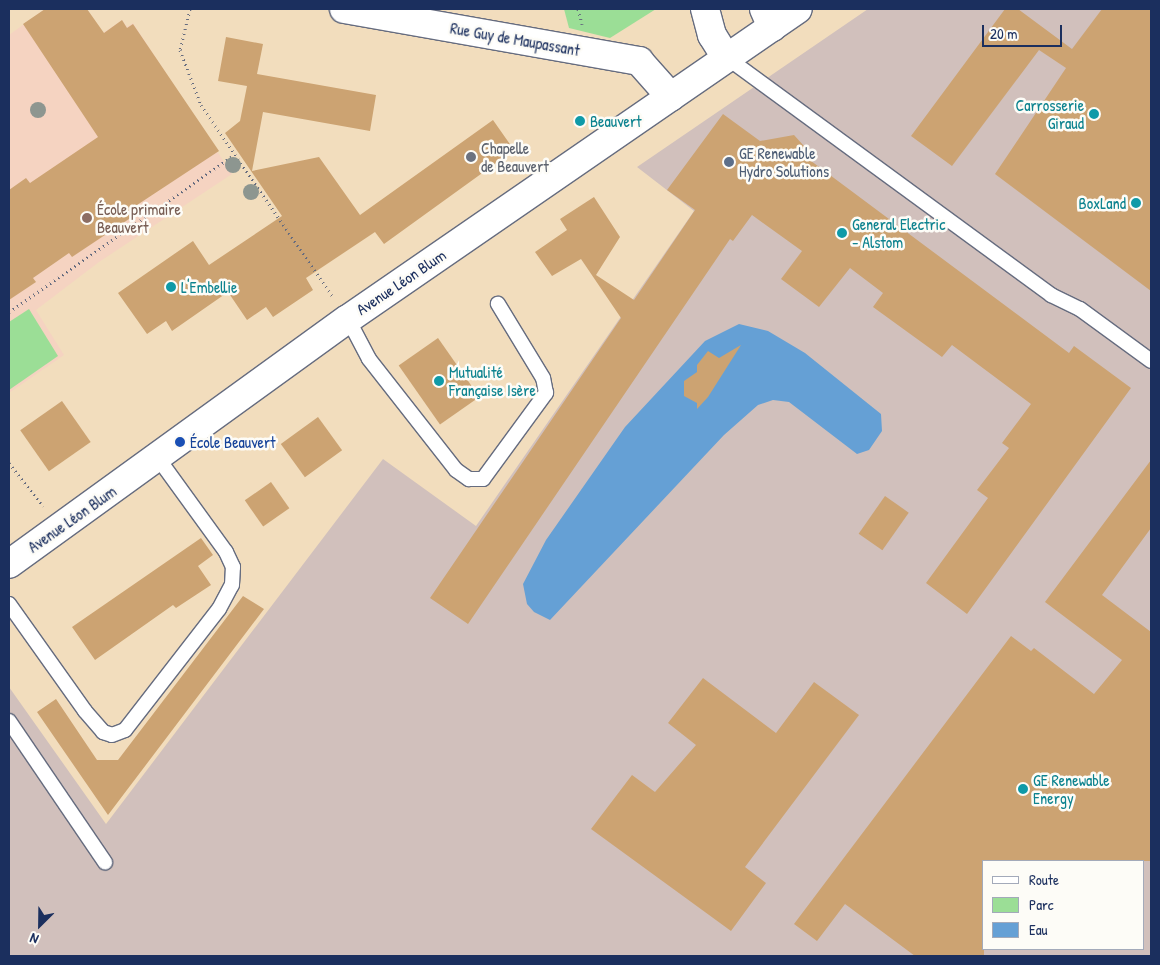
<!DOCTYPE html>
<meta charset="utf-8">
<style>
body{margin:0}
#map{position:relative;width:1160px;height:965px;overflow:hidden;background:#f2ddbd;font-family:"Patrick Hand",sans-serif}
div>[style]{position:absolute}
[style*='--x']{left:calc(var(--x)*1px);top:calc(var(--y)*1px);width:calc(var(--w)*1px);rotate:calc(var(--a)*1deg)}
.built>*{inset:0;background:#f5d3c1}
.industrial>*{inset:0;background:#d1c0bc}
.green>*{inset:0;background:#9bde96}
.water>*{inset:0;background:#65a0d5}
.building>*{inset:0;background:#cca372;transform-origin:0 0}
.path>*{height:3px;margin-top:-1.5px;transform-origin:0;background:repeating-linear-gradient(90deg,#666c7f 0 1px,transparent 0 5px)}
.roads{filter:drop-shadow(1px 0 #666c7f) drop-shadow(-1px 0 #666c7f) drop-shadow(0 1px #666c7f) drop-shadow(0 -1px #666c7f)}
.service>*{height:14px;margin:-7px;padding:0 7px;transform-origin:7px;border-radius:7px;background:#fff}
.minor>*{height:28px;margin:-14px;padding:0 14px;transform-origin:14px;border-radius:14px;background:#fff}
.tertiary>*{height:28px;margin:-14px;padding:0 14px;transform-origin:14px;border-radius:14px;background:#fff}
.trees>*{width:16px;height:16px;margin:-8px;border-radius:50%;background:#8d9690}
.dots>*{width:14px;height:14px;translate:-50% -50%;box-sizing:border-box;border:2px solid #fdfcf7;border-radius:50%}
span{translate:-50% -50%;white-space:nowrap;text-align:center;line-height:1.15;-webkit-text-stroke:5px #fdfcf7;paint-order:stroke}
.street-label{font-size:16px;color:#1b2f5e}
.culture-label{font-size:16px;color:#0d838f}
.right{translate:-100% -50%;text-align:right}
.left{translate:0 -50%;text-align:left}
.worship-label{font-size:16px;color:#5b616d}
.service-label{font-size:16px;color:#4e5e75}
.education-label{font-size:16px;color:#785e54}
.transit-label{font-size:16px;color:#164399}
.frame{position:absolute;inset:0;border:10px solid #1b2f5e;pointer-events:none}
.legend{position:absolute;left:982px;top:860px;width:162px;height:90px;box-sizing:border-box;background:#fdfcf7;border:1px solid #a3aaba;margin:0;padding:6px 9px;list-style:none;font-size:15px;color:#1b2f5e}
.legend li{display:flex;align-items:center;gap:10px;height:25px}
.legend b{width:25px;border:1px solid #a3aaba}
.north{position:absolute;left:15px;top:900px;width:50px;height:50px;-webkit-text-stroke:4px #fdfcf7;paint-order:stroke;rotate:203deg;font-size:14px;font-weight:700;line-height:20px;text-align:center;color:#1b2f5e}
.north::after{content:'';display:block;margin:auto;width:18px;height:22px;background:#1b2f5e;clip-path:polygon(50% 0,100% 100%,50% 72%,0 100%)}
.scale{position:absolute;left:982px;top:25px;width:80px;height:22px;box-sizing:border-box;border:2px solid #1b2f5e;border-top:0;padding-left:6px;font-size:15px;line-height:18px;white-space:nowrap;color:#1b2f5e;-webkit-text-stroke:4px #fdfcf7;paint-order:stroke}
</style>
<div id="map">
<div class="built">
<i style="clip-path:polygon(45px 9px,58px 9px,64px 17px,75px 9px,87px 9px,103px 33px,122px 20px,127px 27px,133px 23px,232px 174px,99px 262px,36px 310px,64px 355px,9px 393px,9px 35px)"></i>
</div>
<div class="industrial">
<i style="clip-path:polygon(evenodd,868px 9px,1151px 9px,1151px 956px,9px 956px,9px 687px,106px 824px,383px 459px,476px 526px,694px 211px,637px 167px,868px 9px,984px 861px,1144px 861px,1144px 949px,984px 949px,984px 861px)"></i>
</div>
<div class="green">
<i style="clip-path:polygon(564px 9px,656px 9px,610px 38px,569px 28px)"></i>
<i style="clip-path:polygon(29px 309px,58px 356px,9px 390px,9px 322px)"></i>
</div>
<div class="water">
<i style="clip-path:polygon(739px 324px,768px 331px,805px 353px,881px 414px,882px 431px,869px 450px,857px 454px,789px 402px,773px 400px,758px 405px,724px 435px,550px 620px,534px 612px,527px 604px,523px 584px,546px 540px,625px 427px,705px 341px)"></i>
</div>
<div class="building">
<i style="clip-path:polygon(45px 9px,87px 9px,104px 33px,122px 20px,127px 28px,133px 24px,219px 151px,134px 207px,138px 213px,72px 257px,69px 253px,33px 278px,36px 282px,9px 300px,9px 190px,26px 178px,30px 183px,98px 137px,23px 24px)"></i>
<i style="clip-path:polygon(1005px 9px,1018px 9px,1072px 49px,1102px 9px,1151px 9px,1151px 291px,995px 174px,1066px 68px,1039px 50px,952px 166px,911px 136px)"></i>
<i style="clip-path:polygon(226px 37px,263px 44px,257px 74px,376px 95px,370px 131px,263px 112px,252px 171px,319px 157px,360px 215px,493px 120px,514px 150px,384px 244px,375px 232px,306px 278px,313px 290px,273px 317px,266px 307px,247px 320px,228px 292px,172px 331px,166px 321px,147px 334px,118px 293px,193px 241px,209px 265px,282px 216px,225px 133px,240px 121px,247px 86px,218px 81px)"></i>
<i style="clip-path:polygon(723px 114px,760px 141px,794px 135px,804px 146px,799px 152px,1069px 353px,1074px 346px,1131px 388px,967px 614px,926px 583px,988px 498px,977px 490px,1009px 448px,1002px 443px,1031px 404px,952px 345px,942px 357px,873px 307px,883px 293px,850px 268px,819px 307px,781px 279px,802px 251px,752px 215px,733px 241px,730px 239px,468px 624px,430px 598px,621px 318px,581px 259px,552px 276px,535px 252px,567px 230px,560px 219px,594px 197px,620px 237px,596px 275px,634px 300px,695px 210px,667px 190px)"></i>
<i style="left:438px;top:338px;width:72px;height:48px;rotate:55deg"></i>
<i style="clip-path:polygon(741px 345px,708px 397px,697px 409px,697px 403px,684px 396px,684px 381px,697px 372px,697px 365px,708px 351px,719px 358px)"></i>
<i style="left:62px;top:401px;width:50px;height:51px;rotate:55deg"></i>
<i style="left:318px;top:417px;width:41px;height:46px;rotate:54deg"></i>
<i style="clip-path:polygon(1151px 460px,1151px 528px,1102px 595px,1151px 632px,1151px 861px,984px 861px,984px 956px,915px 956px,845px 904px,817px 941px,794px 924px,1011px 636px,1031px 651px,1034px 648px,1094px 694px,1122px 660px,1045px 602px)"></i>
<i style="left:271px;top:482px;width:32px;height:32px;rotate:55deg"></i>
<i style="left:885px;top:496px;width:29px;height:46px;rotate:35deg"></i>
<i style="clip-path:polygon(201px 538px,213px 555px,198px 566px,211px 585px,176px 608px,173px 605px,95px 660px,72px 627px)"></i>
<i style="clip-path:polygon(243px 596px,264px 609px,108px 815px,37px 712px,56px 699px,97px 760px,118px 760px)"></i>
<i style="clip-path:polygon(703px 678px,776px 733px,814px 682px,859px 715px,745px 867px,766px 883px,731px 931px,591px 829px,632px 775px,655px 792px,696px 745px,668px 723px)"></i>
</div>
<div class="path">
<i style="--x:190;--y:9;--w:42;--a:103.7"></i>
<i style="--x:180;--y:50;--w:59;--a:69.1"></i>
<i style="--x:201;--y:105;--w:233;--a:55.5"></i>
<i style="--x:578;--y:9;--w:16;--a:75"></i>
<i style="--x:9;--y:312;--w:273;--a:-34.9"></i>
<i style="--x:9;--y:463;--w:55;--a:51.7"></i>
</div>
<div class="roads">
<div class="service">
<i style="--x:726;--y:57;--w:403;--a:36.2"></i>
<i style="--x:1051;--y:295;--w:32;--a:26"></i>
<i style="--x:1080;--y:309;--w:88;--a:36.2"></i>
<i style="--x:348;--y:319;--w:45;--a:62.3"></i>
<i style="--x:369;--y:359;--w:141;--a:51.9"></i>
<i style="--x:456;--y:470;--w:16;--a:35"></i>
<i style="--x:469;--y:479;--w:14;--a:0"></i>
<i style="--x:483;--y:479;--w:107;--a:-53.8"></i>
<i style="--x:546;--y:393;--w:15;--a:-101"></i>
<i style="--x:543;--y:378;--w:87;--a:-121.3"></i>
<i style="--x:9;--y:604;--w:131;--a:54.6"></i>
<i style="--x:85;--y:711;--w:28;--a:49"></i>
<i style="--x:103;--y:732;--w:9;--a:18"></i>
<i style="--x:112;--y:735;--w:14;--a:-21"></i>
<i style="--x:125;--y:730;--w:153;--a:-52.2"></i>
<i style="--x:219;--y:609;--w:27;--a:-62"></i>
<i style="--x:232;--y:585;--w:18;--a:-87"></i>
<i style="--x:233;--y:567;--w:17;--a:-115"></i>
<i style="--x:226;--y:552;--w:116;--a:-125.9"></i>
<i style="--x:9;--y:721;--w:171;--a:55.8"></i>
</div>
<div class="minor">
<i style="--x:344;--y:9;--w:300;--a:10"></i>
<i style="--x:639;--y:61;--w:48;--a:48.4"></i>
<i style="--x:705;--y:9;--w:27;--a:75"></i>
<i style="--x:712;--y:35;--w:26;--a:58"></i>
<i style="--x:764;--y:9;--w:20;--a:66"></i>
</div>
<div class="tertiary">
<i style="--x:9;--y:564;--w:418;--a:-35.9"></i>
<i style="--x:348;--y:319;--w:546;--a:-34.56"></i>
</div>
</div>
<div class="trees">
<i style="left:38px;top:110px"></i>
<i style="left:233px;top:165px"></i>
<i style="left:251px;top:192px"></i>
</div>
<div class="dots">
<i style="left:1094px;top:114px;background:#0f9aa8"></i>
<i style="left:580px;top:121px;background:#0f9aa8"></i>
<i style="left:471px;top:157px;background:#6b7280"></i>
<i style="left:729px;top:162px;background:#5c6f8a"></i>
<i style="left:1136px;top:203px;background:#0f9aa8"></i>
<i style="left:87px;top:218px;background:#8d6e63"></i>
<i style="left:842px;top:233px;background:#0f9aa8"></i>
<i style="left:171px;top:287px;background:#0f9aa8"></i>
<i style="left:439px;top:381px;background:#0f9aa8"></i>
<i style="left:180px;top:442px;background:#1a4fb4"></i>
<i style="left:1023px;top:789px;background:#0f9aa8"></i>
</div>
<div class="street-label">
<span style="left:515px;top:39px;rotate:10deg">Rue Guy de Maupassant</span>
<span style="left:401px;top:282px;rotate:-34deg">Avenue Léon Blum</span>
<span style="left:72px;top:519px;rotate:-35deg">Avenue Léon Blum</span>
</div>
<div class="culture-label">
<span class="right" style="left:1084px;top:114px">Carrosserie<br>Giraud</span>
<span class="left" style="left:590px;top:121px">Beauvert</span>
<span class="right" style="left:1126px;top:203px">BoxLand</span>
<span class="left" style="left:852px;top:233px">General Electric<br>- Alstom</span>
<span class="left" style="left:181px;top:287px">L'Embellie</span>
<span class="left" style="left:449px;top:381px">Mutualité<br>Française Isère</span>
<span class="left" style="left:1033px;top:789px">GE Renewable<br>Energy</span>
</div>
<div class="worship-label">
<span class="left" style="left:481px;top:157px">Chapelle<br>de Beauvert</span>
</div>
<div class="service-label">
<span class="left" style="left:739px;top:162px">GE Renewable<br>Hydro Solutions</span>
</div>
<div class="education-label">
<span class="left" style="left:97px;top:218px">École primaire<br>Beauvert</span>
</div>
<div class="transit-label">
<span class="left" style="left:190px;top:442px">École Beauvert</span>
</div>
<div class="frame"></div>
<ul class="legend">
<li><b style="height:6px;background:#fff"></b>Route</li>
<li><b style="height:14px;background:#9bde96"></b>Parc</li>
<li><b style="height:14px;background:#65a0d5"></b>Eau</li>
</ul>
<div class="north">N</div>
<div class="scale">20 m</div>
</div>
